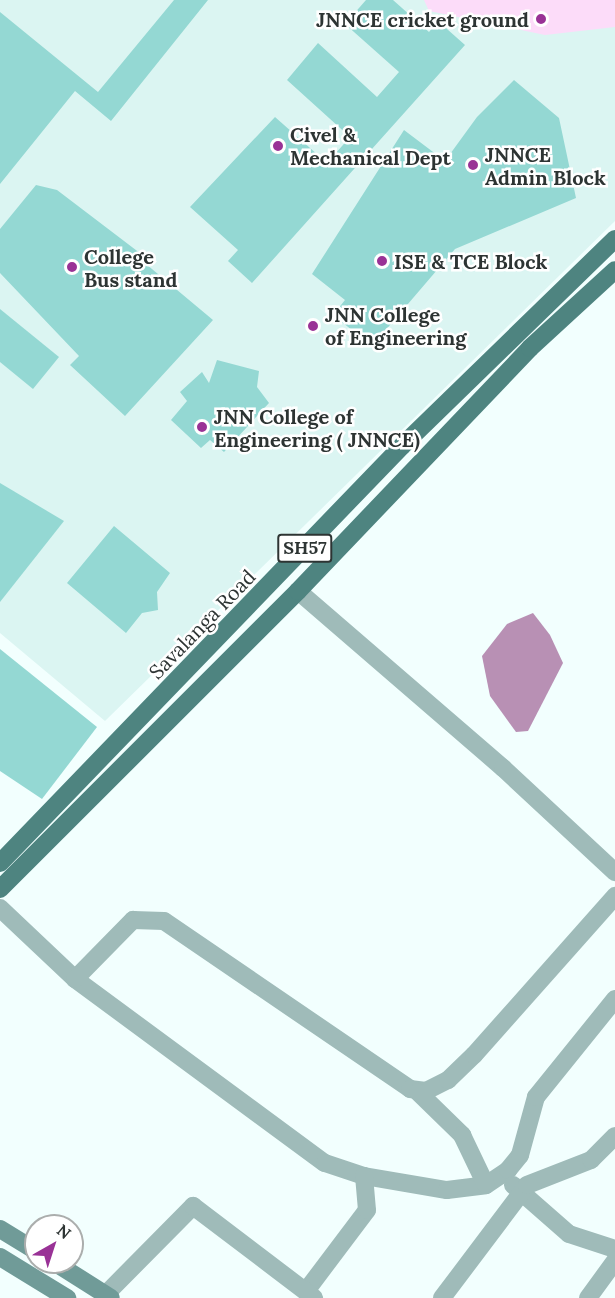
<!DOCTYPE html>
<style>
body{margin:0}
#map{position:relative;width:615px;height:1298px;overflow:hidden;background:#f2fffe;font-family:Lora,serif}
div>[style]{position:absolute}
[style*='--x']{left:calc(var(--x)*1px);top:calc(var(--y)*1px);width:calc(var(--w)*1px);rotate:calc(var(--a)*1deg)}
.built>*{inset:0;background:#dbf5f2}
.green>*{inset:0;background:#fcdcf9}
.water>*{inset:0;background:#b890b4}
.building>*{inset:0;background:#94d8d3}
.street>*{height:18px;margin:-9px;padding:0 9px;transform-origin:9px;border-radius:9px;background:#9fbbb9}
.secondary>*{height:18px;margin:-9px;padding:0 9px;transform-origin:9px;border-radius:9px;background:#709b98}
.primary>*{height:18px;margin:-9px;padding:0 9px;transform-origin:9px;border-radius:9px;background:#4e8480}
.dots>*{width:16px;height:16px;translate:-50% -50%;box-sizing:border-box;border:3px solid #fff;border-radius:50%}
span{translate:-50% -50%;white-space:nowrap;text-align:center;line-height:1.15;-webkit-text-stroke:5px #fff;paint-order:stroke}
.shield-label span{padding:2px 4px;background:#fff;border:2px solid;border-radius:4px;-webkit-text-stroke-width:0}
.shield-label{font-size:18px;color:#2d3433;font-weight:700}
.poi-label{font-size:20px;color:#2d3433;font-weight:700}
.right{translate:-100% -50%;text-align:right}
.left{translate:0 -50%;text-align:left}
.street-label{font-size:20px;color:#2d3433}
.north{position:absolute;left:24px;top:1214px;width:60px;height:60px;box-sizing:border-box;background:#fff;border:2px solid #abaead;border-radius:50%;rotate:39deg;font-size:16px;font-weight:700;line-height:24px;text-align:center;color:#2d3433}
.north::after{content:'';display:block;margin:auto;width:21px;height:27px;background:#993296;clip-path:polygon(50% 0,100% 100%,50% 72%,0 100%)}
</style>
<div id="map">
<div class="built">
<i style="clip-path:polygon(0 0,615px 0,615px 221px,105px 721px,0 633px)"></i>
</div>
<div class="green">
<i style="clip-path:polygon(424px 0,615px 0,615px 27px,545px 35px,429px 11px)"></i>
</div>
<div class="water">
<i style="clip-path:polygon(533px 613px,550px 635px,563px 663px,528px 731px,516px 732px,490px 696px,482px 656px,507px 624px)"></i>
</div>
<div class="building">
<i style="clip-path:polygon(174px 0,208px 0,111px 121px,75px 91px,0 184px,0 12px,98px 92px)"></i>
<i style="clip-path:polygon(366px 0,393px 0,429px 32px,438px 21px,465px 45px,252px 283px,228px 261px,238px 250px,190px 207px,275px 117px,327px 163px,350px 137px,287px 80px,318px 43px,377px 97px,399px 72px,345px 24px)"></i>
<i style="clip-path:polygon(514px 80px,559px 118px,576px 198px,455px 249px,372px 346px,333px 315px,345px 300px,312px 274px,404px 130px,445px 161px,477px 117px)"></i>
<i style="clip-path:polygon(36px 185px,57px 190px,149px 260px,146px 264px,213px 320px,125px 416px,70px 365px,79px 356px,0 273px,0 229px)"></i>
<i style="clip-path:polygon(0 309px,59px 357px,33px 389px,0 362px)"></i>
<i style="clip-path:polygon(217px 360px,259px 371px,257px 387px,269px 403px,224px 452px,210px 440px,201px 448px,171px 420px,187px 401px,180px 392px,202px 372px,209px 383px)"></i>
<i style="clip-path:polygon(0 483px,64px 521px,0 602px)"></i>
<i style="clip-path:polygon(114px 526px,170px 573px,157px 592px,158px 610px,142px 613px,126px 633px,67px 583px)"></i>
<i style="clip-path:polygon(0 649px,97px 727px,42px 799px,0 771px)"></i>
</div>
<div class="street">
<i style="--x:298;--y:591;--w:271;--a:40.8"></i>
<i style="--x:503;--y:768;--w:153;--a:42.9"></i>
<i style="--x:0;--y:908;--w:103;--a:43.4"></i>
<i style="--x:75;--y:979;--w:310;--a:36.4"></i>
<i style="--x:325;--y:1163;--w:41;--a:18.4"></i>
<i style="--x:364;--y:1176;--w:84;--a:9.6"></i>
<i style="--x:447;--y:1190;--w:39;--a:-7"></i>
<i style="--x:486;--y:1185;--w:27;--a:-34"></i>
<i style="--x:508;--y:1170;--w:19;--a:-51"></i>
<i style="--x:520;--y:1155;--w:60;--a:-74.6"></i>
<i style="--x:536;--y:1097;--w:126;--a:-51.1"></i>
<i style="--x:75;--y:979;--w:83;--a:-45.5"></i>
<i style="--x:133;--y:920;--w:31;--a:2"></i>
<i style="--x:164;--y:921;--w:298;--a:34.3"></i>
<i style="--x:410;--y:1089;--w:16;--a:7"></i>
<i style="--x:426;--y:1091;--w:25;--a:-27"></i>
<i style="--x:448;--y:1080;--w:36;--a:-44"></i>
<i style="--x:474;--y:1055;--w:213;--a:-48.4"></i>
<i style="--x:418;--y:1092;--w:62;--a:44.3"></i>
<i style="--x:462;--y:1135;--w:55;--a:64.4"></i>
<i style="--x:513;--y:1185;--w:74;--a:41.2"></i>
<i style="--x:569;--y:1234;--w:48;--a:18.1"></i>
<i style="--x:306;--y:1291;--w:101;--a:-53"></i>
<i style="--x:367;--y:1210;--w:34;--a:-95"></i>
<i style="--x:106;--y:1294;--w:124;--a:-45.3"></i>
<i style="--x:193;--y:1206;--w:152;--a:37.2"></i>
<i style="--x:442;--y:1298;--w:141;--a:-53"></i>
<i style="--x:527;--y:1185;--w:69;--a:-21.3"></i>
<i style="--x:591;--y:1160;--w:34;--a:-45"></i>
<i style="--x:588;--y:1298;--w:46;--a:-53.9"></i>
</div>
<div class="secondary">
<i style="--x:0;--y:1229;--w:42;--a:31.4"></i>
<i style="--x:0;--y:1257;--w:79;--a:31.5"></i>
<i style="--x:54;--y:1262;--w:67;--a:32.3"></i>
</div>
<div class="primary">
<i style="--x:0;--y:863;--w:579;--a:-46.05"></i>
<i style="--x:402;--y:446;--w:297;--a:-44.2"></i>
<i style="--x:0;--y:889;--w:421;--a:-45"></i>
<i style="--x:298;--y:591;--w:336;--a:-46.3"></i>
<i style="--x:530;--y:348;--w:115;--a:-42.5"></i>
</div>
<div class="dots">
<i style="left:541px;top:19px;background:#993296"></i>
<i style="left:278px;top:146px;background:#993296"></i>
<i style="left:473px;top:165px;background:#993296"></i>
<i style="left:382px;top:261px;background:#993296"></i>
<i style="left:72px;top:267px;background:#993296"></i>
<i style="left:313px;top:326px;background:#993296"></i>
<i style="left:202px;top:427px;background:#993296"></i>
</div>
<div class="shield-label">
<span style="left:305px;top:548px">SH57</span>
</div>
<div class="poi-label">
<span class="right" style="left:529px;top:19px">JNNCE cricket ground</span>
<span class="left" style="left:290px;top:146px">Civel &amp;<br>Mechanical Dept</span>
<span class="left" style="left:485px;top:166px">JNNCE<br>Admin Block</span>
<span class="left" style="left:84px;top:268px">College<br>Bus stand</span>
<span class="left" style="left:394px;top:261px">ISE &amp; TCE Block</span>
<span class="left" style="left:325px;top:326px">JNN College<br>of Engineering</span>
<span class="left" style="left:214px;top:428px">JNN College of<br>Engineering ( JNNCE)</span>
</div>
<div class="street-label">
<span style="left:202px;top:624px;rotate:-46deg">Savalanga Road</span>
</div>
<div class="north">N</div>
</div>
